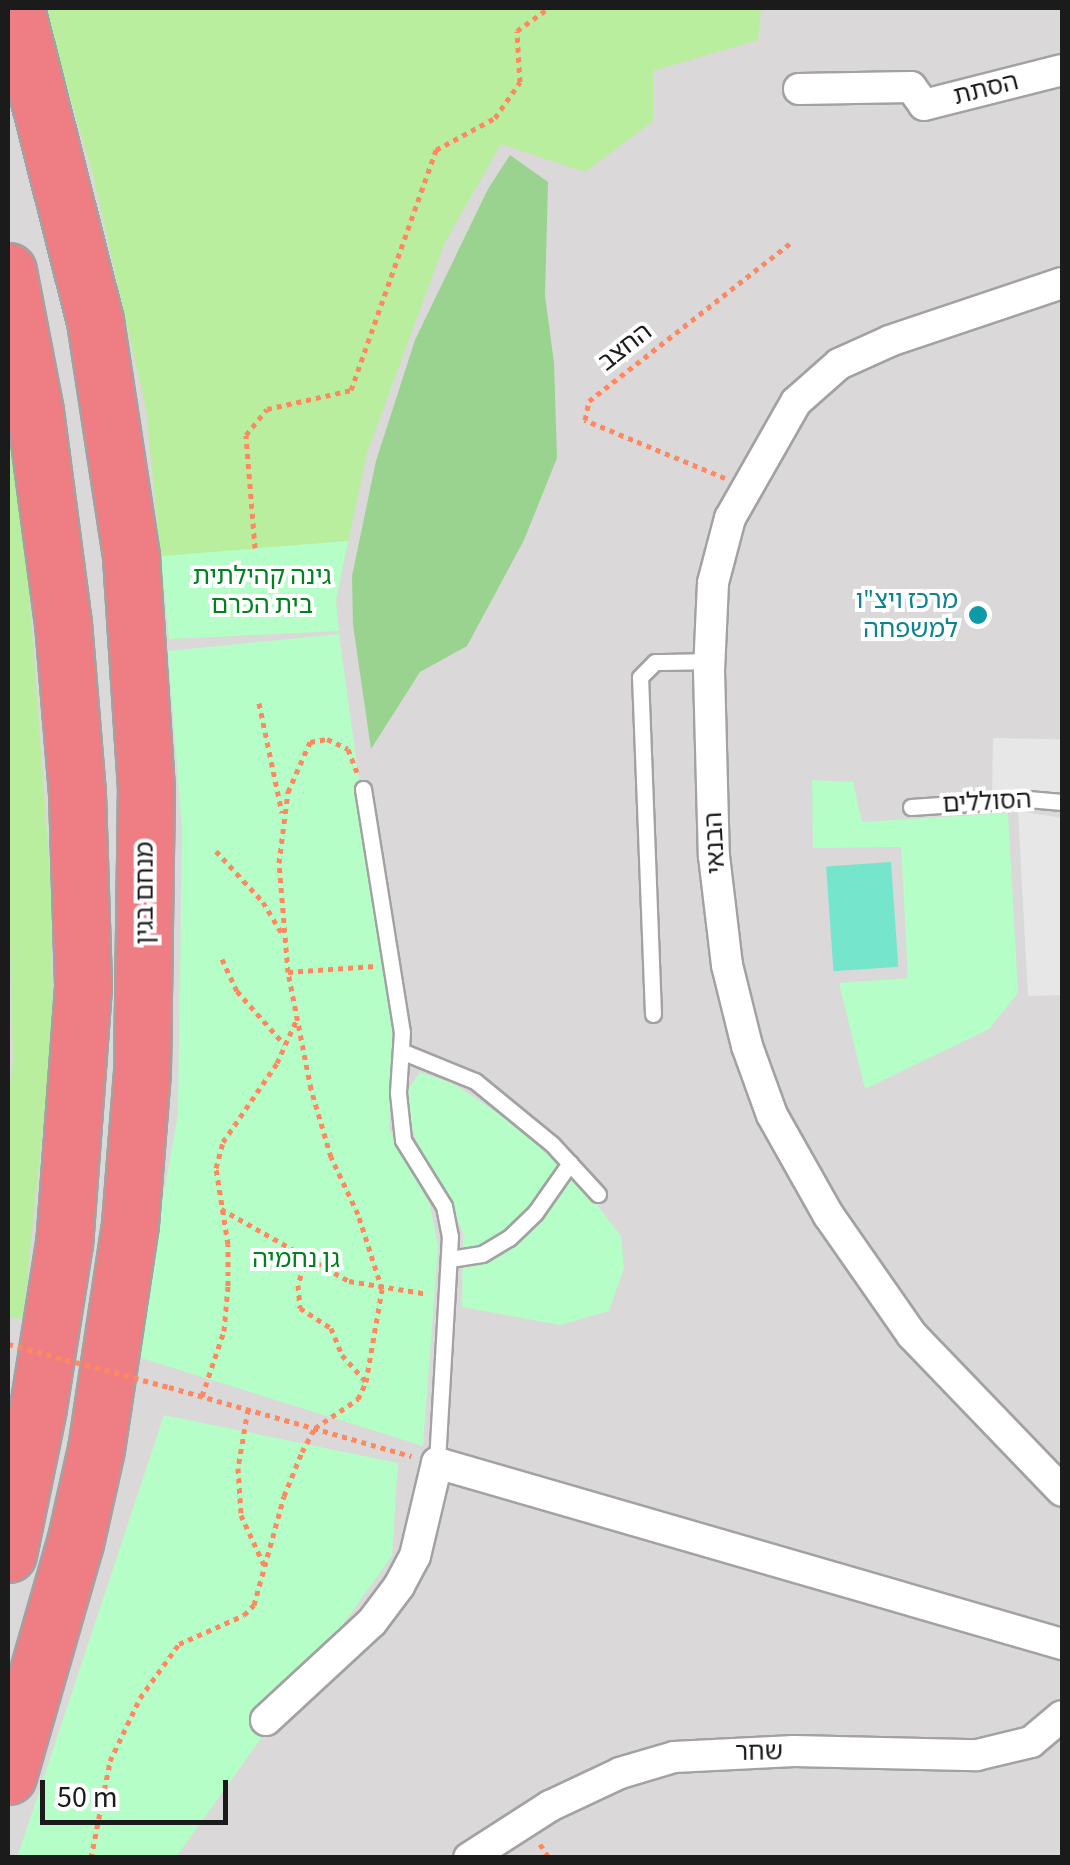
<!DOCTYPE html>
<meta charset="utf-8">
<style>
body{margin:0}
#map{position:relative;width:1070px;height:1865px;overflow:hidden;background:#eeebdf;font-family:"Source Sans 3","Noto Sans Hebrew",sans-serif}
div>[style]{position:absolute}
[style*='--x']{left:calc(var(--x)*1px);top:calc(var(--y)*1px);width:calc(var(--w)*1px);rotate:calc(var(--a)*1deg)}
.residential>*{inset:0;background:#dad8d8;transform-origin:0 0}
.grass>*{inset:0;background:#baee9f}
.forest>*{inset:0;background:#9ad290}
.park>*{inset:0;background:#b6fec7}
.pitch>*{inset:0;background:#75e6cb;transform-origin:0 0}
.parking>*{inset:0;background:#e7e7e7;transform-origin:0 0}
.path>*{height:5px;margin-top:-2.5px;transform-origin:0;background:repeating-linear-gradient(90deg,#ff8860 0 5px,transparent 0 10px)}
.roads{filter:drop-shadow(2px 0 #a2a2a2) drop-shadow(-2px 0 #a2a2a2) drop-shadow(0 2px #a2a2a2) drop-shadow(0 -2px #a2a2a2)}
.lane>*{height:15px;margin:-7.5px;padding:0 7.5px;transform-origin:7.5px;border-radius:7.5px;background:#fff}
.street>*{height:30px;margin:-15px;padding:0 15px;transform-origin:15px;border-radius:15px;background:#fff}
.highway>*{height:55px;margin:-27.5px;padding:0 27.5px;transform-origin:27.5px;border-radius:27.5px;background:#ee7e83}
.path-bridge>*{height:5px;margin-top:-2.5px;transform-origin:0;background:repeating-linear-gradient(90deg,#ff8860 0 5px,transparent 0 10px)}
.dots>*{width:28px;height:28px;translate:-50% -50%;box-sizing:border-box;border:5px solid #fff;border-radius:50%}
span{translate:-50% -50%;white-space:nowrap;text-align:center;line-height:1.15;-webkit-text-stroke:8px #fff;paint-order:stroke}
.street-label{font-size:25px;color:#1b1b1b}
.park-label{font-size:25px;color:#01811f}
.culture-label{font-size:25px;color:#0d838f}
.right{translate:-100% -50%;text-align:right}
.frame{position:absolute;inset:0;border:10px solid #1b1b1b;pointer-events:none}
.scale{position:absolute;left:40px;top:1780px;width:188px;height:45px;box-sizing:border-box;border:5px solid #1b1b1b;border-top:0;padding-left:12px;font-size:30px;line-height:35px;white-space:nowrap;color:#1b1b1b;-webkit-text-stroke:8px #fff;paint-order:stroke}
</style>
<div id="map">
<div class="residential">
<i style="left:8px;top:8px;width:1054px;height:1849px"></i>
</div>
<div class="grass">
<i style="clip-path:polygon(44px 8px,761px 8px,758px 40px,653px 71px,653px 121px,585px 172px,501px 144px,445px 242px,367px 453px,336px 600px,339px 631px,169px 639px,146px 409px,93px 175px)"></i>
<i style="clip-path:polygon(8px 401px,23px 506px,51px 888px,53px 1030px,23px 1319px,8px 1317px,8px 1098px,13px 1062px,8px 876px)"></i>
</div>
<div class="forest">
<i style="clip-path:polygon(510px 155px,548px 182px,545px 296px,554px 363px,557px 458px,524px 540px,467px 646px,420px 672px,371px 749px,353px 625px,352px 576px,376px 461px,415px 340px,488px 189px)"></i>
</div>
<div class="park">
<i style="clip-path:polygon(348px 541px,336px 600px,339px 631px,169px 639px,161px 556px)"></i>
<i style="clip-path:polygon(339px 634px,393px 1029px,389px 1129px,430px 1205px,438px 1247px,423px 1446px,135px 1356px,178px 1114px,182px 830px,168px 651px)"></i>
<i style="clip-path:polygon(812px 780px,853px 782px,862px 822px,1008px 813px,1018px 993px,989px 1029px,865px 1089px,839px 983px,908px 978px,901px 847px,813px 848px)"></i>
<i style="clip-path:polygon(420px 1072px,454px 1084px,547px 1146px,580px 1183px,621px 1236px,624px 1268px,609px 1311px,560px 1325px,462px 1307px,463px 1233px,444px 1187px,415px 1139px,405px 1094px)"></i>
<i style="clip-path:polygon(164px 1415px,398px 1463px,392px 1556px,176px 1857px,17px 1858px)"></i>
</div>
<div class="pitch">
<i style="left:891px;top:862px;width:105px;height:65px;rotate:86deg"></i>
</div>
<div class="parking">
<i style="left:993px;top:738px;width:69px;height:56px;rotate:1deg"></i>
<i style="clip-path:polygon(1018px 811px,1062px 818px,1062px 995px,1028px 996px)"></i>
</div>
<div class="path">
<i style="--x:725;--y:478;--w:152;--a:-157.5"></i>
<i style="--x:585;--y:420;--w:19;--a:-78"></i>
<i style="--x:589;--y:401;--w:258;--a:-38.1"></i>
<i style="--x:255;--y:548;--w:113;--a:-94.6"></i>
<i style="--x:246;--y:435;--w:33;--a:-51"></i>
<i style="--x:267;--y:409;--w:86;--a:-12.7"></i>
<i style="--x:351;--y:390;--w:255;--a:-70.5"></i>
<i style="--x:436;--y:150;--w:67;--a:-28.5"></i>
<i style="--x:495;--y:118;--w:44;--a:-55.2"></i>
<i style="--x:520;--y:82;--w:51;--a:-93.4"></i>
<i style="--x:517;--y:31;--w:39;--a:-36"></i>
<i style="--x:259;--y:703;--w:112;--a:78.2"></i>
<i style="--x:216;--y:851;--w:69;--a:47.3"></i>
<i style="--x:263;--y:902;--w:39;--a:59"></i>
<i style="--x:222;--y:959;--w:35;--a:65"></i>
<i style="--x:237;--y:991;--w:71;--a:48.4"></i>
<i style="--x:288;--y:972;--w:87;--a:-3.9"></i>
<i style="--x:221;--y:1209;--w:147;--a:29.4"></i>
<i style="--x:349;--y:1281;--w:80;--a:9.3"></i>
<i style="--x:306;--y:1256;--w:30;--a:105"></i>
<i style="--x:298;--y:1285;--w:23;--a:85"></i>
<i style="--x:300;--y:1308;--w:37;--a:33"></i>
<i style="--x:331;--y:1328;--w:29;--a:68"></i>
<i style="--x:342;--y:1355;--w:36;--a:48"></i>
<i style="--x:169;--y:1387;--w:252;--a:15.9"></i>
<i style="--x:202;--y:1396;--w:69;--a:-71.3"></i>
<i style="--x:224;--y:1331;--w:45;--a:-84.9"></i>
<i style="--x:228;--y:1286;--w:42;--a:-90"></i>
<i style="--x:228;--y:1244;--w:77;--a:-99"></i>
<i style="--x:216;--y:1168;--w:27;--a:-75"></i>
<i style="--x:223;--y:1142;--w:96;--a:-55.6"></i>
<i style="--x:277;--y:1063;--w:46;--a:-65.7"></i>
<i style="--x:248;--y:1409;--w:60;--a:99.6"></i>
<i style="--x:238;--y:1468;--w:47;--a:86.3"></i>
<i style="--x:241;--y:1515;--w:55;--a:65.3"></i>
<i style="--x:540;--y:1844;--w:17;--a:57"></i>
<i style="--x:91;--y:1858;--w:99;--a:-78.9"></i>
<i style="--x:110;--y:1761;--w:70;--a:-64.5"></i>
<i style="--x:140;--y:1698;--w:67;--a:-54.2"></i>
<i style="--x:179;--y:1644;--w:71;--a:-24"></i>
<i style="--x:244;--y:1615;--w:14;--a:-45"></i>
<i style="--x:254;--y:1605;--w:113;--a:-74.6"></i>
<i style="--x:284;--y:1496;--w:48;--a:-67.8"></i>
<i style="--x:302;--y:1452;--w:27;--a:-62"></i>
<i style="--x:315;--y:1428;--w:52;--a:-34"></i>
<i style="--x:358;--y:1399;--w:19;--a:-65"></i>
<i style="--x:366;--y:1382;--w:94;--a:-80.2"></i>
<i style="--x:382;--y:1289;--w:79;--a:-107.7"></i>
<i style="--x:358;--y:1214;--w:63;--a:-115.3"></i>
<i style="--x:331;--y:1157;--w:71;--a:-106.4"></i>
<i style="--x:311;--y:1089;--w:119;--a:-101.1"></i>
<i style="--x:288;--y:972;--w:109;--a:-94.7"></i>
<i style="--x:279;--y:863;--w:72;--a:-82.8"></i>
<i style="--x:288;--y:792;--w:55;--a:-66.3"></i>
<i style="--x:310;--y:742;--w:17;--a:-10"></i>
<i style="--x:327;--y:739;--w:23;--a:25"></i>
<i style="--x:348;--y:749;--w:25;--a:69"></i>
</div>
<div class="roads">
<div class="lane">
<i style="--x:363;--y:789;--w:246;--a:80.9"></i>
<i style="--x:402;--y:1032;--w:61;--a:93.8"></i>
<i style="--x:398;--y:1093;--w:47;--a:83.9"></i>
<i style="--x:403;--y:1140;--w:78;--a:58.2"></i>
<i style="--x:444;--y:1206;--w:31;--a:79"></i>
<i style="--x:450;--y:1236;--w:227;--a:93.3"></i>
<i style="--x:911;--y:807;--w:117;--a:-3.9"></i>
<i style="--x:1028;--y:799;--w:34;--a:5"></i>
<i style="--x:653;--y:1014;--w:337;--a:-92.2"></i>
<i style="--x:640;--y:677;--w:21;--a:-45"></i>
<i style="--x:655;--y:662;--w:55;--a:-1"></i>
<i style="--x:401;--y:1051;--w:80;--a:22.1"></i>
<i style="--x:475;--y:1081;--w:99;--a:39.3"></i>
<i style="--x:552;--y:1144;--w:68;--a:47.4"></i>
<i style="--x:450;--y:1259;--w:32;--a:-9"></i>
<i style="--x:482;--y:1254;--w:31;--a:-31"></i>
<i style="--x:509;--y:1238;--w:36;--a:-44"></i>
<i style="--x:535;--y:1213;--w:61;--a:-55"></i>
</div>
<div class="street">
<i style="--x:799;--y:89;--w:112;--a:-1"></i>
<i style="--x:911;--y:87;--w:22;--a:54"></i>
<i style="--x:924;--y:105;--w:142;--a:-14.2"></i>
<i style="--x:1062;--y:283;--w:182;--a:161.4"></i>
<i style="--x:890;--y:341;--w:56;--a:155.7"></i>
<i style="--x:839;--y:364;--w:57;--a:138.5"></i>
<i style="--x:796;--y:402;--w:133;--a:119.6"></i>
<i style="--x:730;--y:518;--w:67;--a:104.7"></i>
<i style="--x:713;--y:583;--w:88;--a:92.6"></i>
<i style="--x:709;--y:671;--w:185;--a:88.5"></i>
<i style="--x:714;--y:856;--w:110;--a:83.2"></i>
<i style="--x:727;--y:965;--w:83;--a:76.1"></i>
<i style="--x:747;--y:1046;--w:73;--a:70.1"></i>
<i style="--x:772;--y:1115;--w:116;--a:60.6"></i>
<i style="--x:829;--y:1216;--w:145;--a:55.1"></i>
<i style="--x:912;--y:1335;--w:216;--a:46.1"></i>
<i style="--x:266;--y:1720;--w:144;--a:-42.8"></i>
<i style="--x:372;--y:1622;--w:45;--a:-53.1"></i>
<i style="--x:399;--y:1586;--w:34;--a:-62"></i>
<i style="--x:415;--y:1556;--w:96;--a:-76.7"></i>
<i style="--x:437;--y:1463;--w:651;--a:16.15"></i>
<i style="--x:469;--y:1858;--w:96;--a:-32.7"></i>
<i style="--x:550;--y:1806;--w:77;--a:-25.2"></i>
<i style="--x:620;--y:1773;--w:56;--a:-16.5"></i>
<i style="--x:674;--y:1757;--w:120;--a:-2.9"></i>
<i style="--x:794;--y:1751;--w:183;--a:1.3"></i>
<i style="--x:977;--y:1755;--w:56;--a:-13.5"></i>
<i style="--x:1031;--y:1742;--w:40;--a:-40"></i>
</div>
<div class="highway">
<i style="--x:8;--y:271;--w:143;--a:79.1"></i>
<i style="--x:35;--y:411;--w:214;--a:82.5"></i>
<i style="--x:63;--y:623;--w:172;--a:85.3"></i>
<i style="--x:77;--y:794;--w:193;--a:88.2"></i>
<i style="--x:83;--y:987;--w:257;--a:94.2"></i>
<i style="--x:64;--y:1243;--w:167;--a:99"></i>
<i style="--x:38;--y:1408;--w:149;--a:101.6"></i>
<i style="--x:8;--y:1776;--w:242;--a:-74"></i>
<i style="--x:75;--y:1543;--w:96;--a:-77.4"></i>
<i style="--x:96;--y:1449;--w:228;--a:-81.4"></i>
<i style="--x:130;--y:1224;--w:153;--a:-85.5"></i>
<i style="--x:142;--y:1071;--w:282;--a:-89.2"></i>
<i style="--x:146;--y:789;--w:233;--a:-93.7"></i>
<i style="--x:131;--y:556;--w:238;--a:-98.7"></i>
<i style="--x:95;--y:321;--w:323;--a:-104.2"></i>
</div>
</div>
<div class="path-bridge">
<i style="--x:8;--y:1344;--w:167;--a:15"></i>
</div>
<div class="dots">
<i style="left:978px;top:615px;background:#0f9aa8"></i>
</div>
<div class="street-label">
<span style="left:986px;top:89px;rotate:-14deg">הסתת</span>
<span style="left:625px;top:347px;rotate:-38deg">החצב</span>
<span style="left:987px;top:802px;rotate:-3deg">הסוללים</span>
<span style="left:715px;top:843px;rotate:-93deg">הבנאי</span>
<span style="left:145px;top:893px;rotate:-90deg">מנחם בגין</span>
<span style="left:759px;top:1752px;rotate:-1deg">שחר</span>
</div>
<div class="park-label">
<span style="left:262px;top:591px">גינה קהילתית<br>בית הכרם</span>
<span style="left:296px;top:1259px">גן נחמיה</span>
</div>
<div class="culture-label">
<span class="right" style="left:958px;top:615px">מרכז ויצ"ו<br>למשפחה</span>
</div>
<div class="frame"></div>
<div class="scale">50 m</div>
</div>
